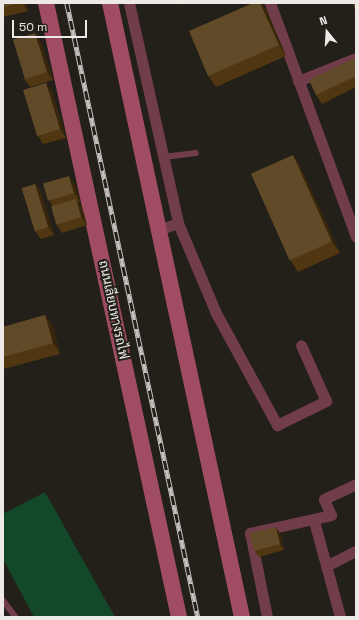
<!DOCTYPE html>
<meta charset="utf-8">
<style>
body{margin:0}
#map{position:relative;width:359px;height:620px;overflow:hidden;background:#231f19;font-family:"Space Grotesk",Sarabun,sans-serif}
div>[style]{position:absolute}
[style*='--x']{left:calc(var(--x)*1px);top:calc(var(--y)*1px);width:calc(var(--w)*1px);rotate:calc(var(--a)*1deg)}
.green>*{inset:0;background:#134829}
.lane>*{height:5.5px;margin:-2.75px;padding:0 2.75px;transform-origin:2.75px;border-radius:2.75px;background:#723d4b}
.street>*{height:11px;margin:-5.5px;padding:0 5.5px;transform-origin:5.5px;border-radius:5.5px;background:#723d4b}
.secondary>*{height:16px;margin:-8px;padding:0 8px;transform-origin:8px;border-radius:8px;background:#a04c63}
.rail>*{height:4.5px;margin-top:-2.25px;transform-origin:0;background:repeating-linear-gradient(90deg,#231f19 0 9px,#c4c1be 0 18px);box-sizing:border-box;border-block:1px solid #c4c1be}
.wall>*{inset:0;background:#503711}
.shaded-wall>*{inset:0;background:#37260b}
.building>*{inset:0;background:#614a28;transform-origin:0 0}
span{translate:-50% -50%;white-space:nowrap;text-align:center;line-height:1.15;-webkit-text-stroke:4px #231f19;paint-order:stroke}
.street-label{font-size:13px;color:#ece9e6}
.frame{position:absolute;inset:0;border:4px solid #ece9e6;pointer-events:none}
.north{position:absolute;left:307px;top:12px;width:40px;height:40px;-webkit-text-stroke:3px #231f19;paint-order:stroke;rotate:342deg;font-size:11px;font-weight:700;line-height:16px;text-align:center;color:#ece9e6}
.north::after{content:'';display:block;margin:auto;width:14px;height:18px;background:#ece9e6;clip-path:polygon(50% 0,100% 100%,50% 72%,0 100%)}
.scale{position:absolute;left:12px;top:20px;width:75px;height:18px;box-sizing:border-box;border:2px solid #ece9e6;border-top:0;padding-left:5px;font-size:12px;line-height:14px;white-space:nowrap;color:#ece9e6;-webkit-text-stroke:3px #231f19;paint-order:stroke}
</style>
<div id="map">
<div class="green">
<i style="clip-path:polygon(45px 492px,115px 617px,34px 617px,3px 559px,3px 514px)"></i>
</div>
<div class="lane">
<i style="--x:164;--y:157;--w:32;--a:-7"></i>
<i style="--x:3;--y:600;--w:21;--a:53"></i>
</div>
<div class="street">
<i style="--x:129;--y:3;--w:225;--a:77.4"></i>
<i style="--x:178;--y:223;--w:21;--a:161"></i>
<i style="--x:270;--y:3;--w:249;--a:69.8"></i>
<i style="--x:298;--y:81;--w:62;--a:-21.6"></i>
<i style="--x:178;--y:223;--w:98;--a:67.1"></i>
<i style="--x:216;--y:313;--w:128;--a:61.4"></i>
<i style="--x:277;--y:425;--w:55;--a:-26.1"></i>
<i style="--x:326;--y:401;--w:61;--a:-114.1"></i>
<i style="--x:314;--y:521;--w:99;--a:74.8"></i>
<i style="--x:326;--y:566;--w:34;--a:-27"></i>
<i style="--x:267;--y:617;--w:86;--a:-101.4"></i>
<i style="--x:250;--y:533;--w:83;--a:-12.5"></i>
<i style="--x:331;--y:515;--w:17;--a:-114"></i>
<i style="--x:324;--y:499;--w:35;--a:-25"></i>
</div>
<div class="secondary">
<i style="--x:46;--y:3;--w:628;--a:77.78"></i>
<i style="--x:110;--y:3;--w:628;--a:77.87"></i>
</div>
<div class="rail">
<i style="--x:67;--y:3;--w:628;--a:77.96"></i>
</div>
<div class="wall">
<i style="clip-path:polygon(3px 3px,26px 3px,28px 11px,3px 17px)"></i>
<i style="clip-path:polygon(180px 3px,186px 3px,182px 5px)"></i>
<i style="clip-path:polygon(253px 3px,261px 3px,267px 11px,286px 56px,216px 87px,208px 76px)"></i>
<i style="clip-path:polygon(41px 42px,53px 80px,30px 87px,24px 79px)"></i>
<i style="clip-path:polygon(356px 57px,356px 87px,322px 104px,316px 95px)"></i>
<i style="clip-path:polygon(46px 83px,52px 92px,66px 138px,43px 144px,38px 136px)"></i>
<i style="clip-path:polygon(293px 155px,300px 166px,340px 253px,298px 272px,291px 261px)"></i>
<i style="clip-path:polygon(35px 184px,41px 192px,54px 235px,41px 239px,35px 231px)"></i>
<i style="clip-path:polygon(75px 184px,80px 201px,78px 202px,82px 207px,87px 225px,62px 233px,56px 224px,53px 206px,49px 201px)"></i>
<i style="clip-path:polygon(45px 315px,53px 326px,60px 354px,3px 369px,3px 327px)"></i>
<i style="clip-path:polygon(276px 527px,280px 533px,284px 550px,259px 557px,255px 552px)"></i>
</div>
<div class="shaded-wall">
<i style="clip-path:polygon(22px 3px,26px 3px,28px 11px)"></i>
<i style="clip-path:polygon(260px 3px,261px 3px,267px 11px,286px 56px,279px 45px)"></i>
<i style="clip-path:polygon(35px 33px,41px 42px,53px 80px,47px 72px)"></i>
<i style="clip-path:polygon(46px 83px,52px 92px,66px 138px,60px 129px)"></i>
<i style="clip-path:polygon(293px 155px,300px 166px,340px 253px,332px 242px)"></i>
<i style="clip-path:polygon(69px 176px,75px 184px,80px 201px,74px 193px)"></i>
<i style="clip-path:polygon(35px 184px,41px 192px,54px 235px,48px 227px)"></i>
<i style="clip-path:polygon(76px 199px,82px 207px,87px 225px,81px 217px)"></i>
<i style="clip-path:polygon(45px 315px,53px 326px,60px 354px,53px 343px)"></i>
<i style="clip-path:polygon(276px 527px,280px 533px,284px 550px,280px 545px)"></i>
</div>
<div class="building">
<i style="clip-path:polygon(3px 3px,20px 3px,3px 7px)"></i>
<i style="clip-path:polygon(253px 3px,260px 3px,279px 45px,208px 76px,189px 31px)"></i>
<i style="clip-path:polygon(353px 3px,356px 3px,356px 14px)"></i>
<i style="left:35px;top:33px;width:41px;height:23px;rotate:73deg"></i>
<i style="clip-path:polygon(356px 57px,356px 76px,316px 95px,309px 80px)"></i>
<i style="left:46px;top:83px;width:48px;height:24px;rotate:73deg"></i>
<i style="left:293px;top:155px;width:95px;height:46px;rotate:66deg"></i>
<i style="left:69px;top:176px;width:18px;height:27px;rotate:74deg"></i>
<i style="left:35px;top:184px;width:45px;height:14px;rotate:73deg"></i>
<i style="left:76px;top:199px;width:19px;height:26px;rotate:74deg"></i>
<i style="clip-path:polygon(45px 315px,53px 343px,3px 357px,3px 327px)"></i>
<i style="left:276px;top:527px;width:18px;height:27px;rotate:77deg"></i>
</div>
<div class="street-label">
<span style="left:113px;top:310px;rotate:78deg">ถนนเลียบทางรถไฟ</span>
</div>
<div class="frame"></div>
<div class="north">N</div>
<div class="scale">50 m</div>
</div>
